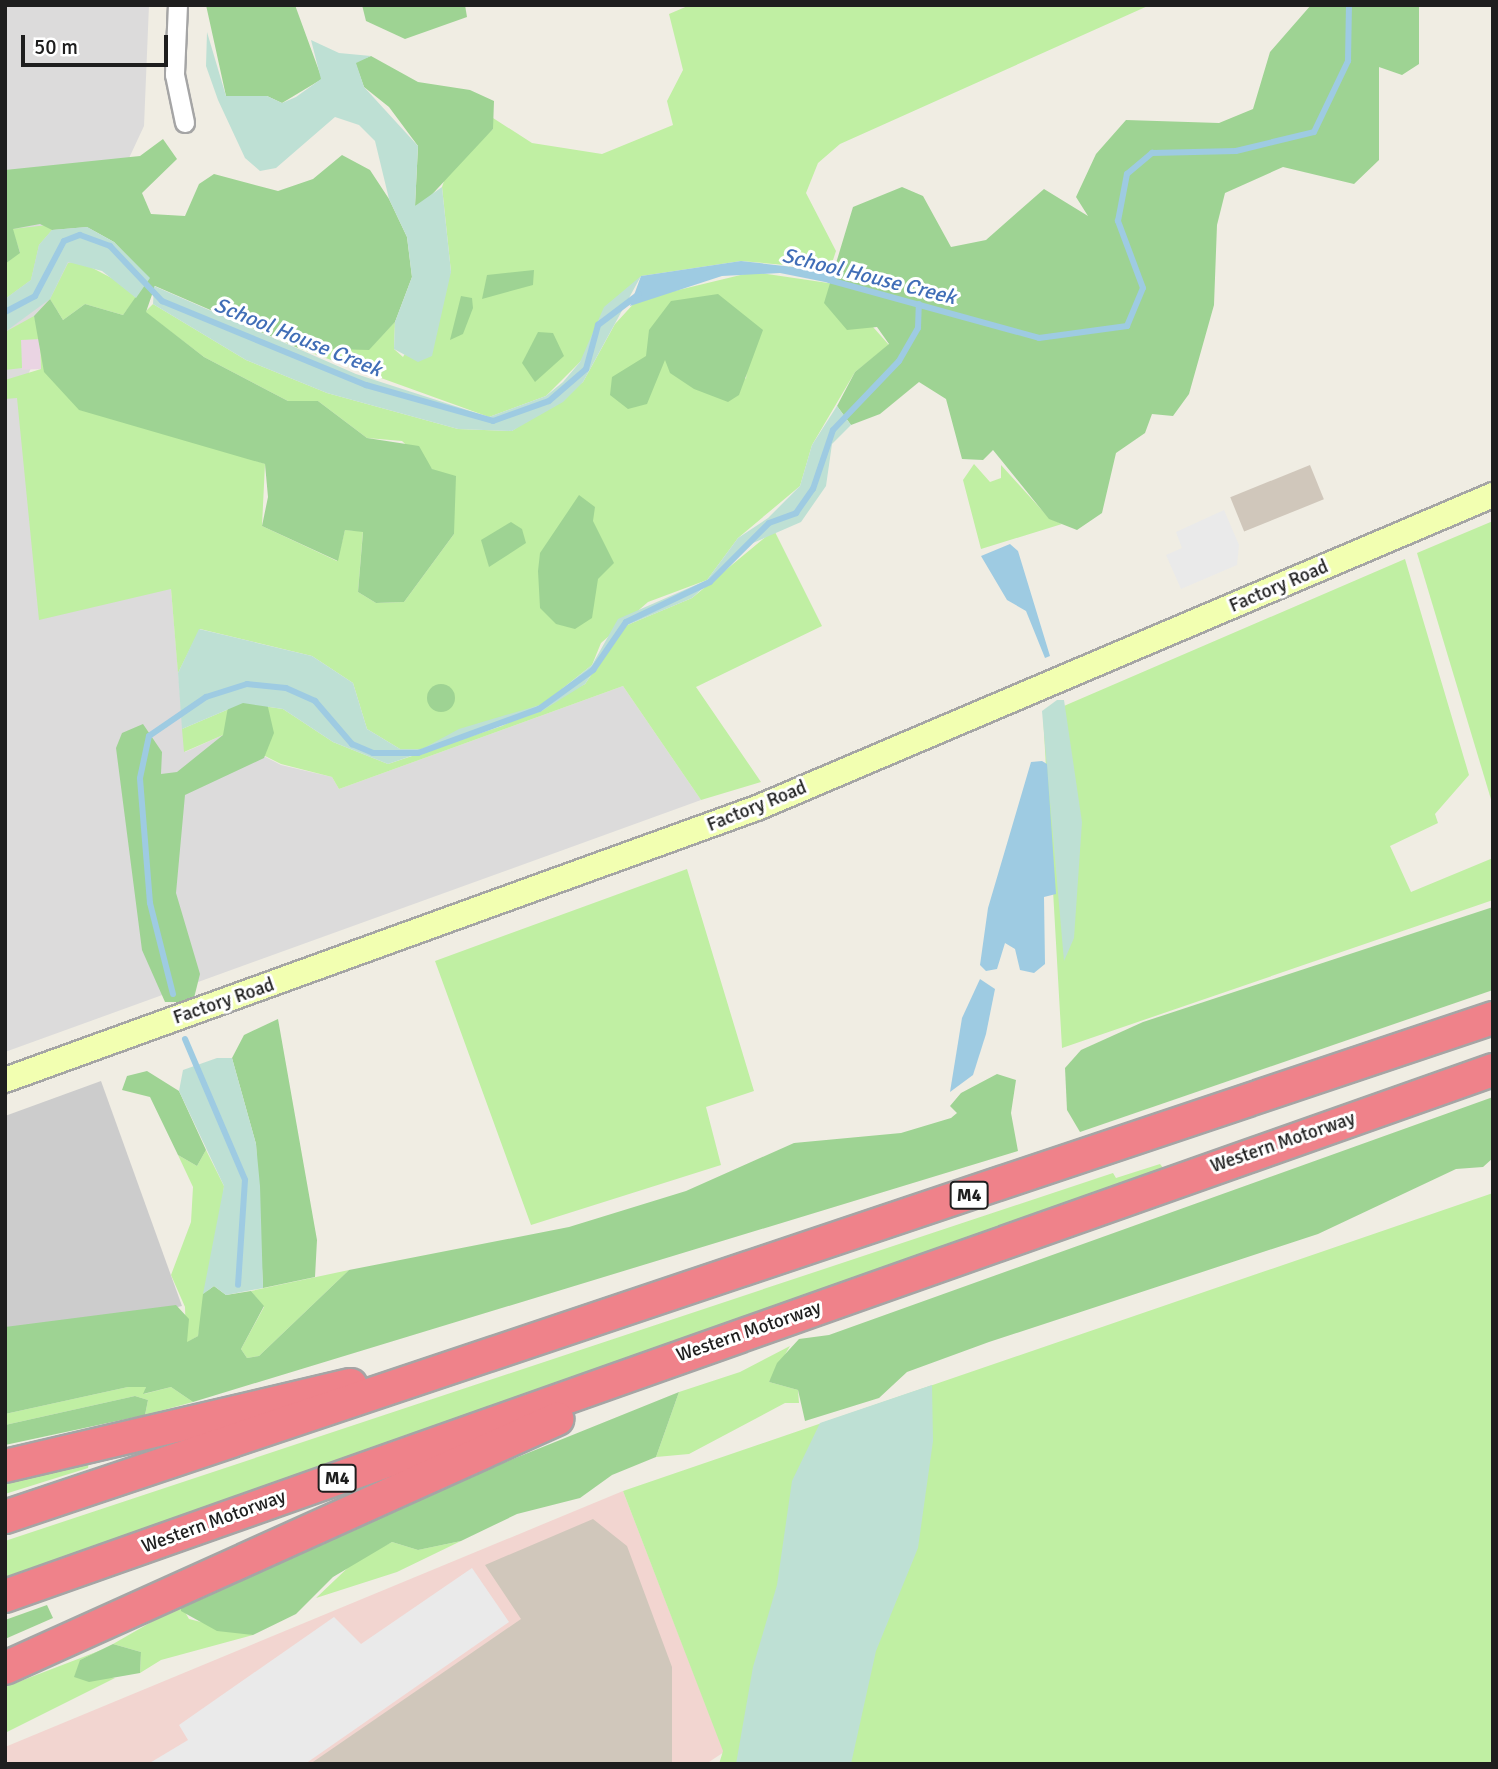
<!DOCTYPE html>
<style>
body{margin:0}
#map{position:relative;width:1498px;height:1769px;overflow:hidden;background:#f0ede3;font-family:Signika,sans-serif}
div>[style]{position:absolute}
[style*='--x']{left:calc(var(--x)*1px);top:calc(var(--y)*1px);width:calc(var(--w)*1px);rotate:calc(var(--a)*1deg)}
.residential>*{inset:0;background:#dcdbdb}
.commercial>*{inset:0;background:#f2d5d0}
.industrial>*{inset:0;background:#ead4e3;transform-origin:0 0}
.religious>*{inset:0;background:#ccc}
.grass>*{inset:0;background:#c0efa3}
.forest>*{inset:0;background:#9ed393}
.round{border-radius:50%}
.wetland>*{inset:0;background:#bee0d4}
.parking>*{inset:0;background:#eaeaea}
.water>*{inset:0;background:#9ecbe2}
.stream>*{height:6px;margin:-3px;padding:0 3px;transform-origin:3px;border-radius:3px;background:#9ecbe2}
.building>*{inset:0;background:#d0c7bb;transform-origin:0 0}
.roads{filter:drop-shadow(2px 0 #a5a5a5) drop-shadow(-2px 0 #a5a5a5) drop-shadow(0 2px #a5a5a5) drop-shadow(0 -2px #a5a5a5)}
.street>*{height:18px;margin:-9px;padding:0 9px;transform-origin:9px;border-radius:9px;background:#fff}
.secondary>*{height:24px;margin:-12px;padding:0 12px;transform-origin:12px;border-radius:12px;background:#f2ffb1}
.highway>*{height:32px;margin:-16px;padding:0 16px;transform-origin:16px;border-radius:16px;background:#ef828a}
span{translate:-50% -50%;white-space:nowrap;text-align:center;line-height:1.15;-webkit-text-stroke:6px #fff;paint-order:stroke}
.shield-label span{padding:2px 5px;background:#fff;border:2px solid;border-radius:5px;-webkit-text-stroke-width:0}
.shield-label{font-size:18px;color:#1e1e1e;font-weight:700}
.street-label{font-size:19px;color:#1e1e1e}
.water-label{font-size:21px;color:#416eb7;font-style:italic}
.frame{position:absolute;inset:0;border:7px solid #1e1e1e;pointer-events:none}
.scale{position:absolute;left:21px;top:35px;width:147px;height:32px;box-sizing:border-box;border:4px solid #1e1e1e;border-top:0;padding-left:9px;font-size:21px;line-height:24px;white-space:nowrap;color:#1e1e1e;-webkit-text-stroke:5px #fff;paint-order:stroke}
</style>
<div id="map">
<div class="residential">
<i style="clip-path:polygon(5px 5px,149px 5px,144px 126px,17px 398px,171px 589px,185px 752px,223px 735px,281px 765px,332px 777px,339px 789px,623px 686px,701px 800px,5px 1052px)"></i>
</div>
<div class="commercial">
<i style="clip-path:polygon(623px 1491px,724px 1752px,706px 1764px,5px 1764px,5px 1747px)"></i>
</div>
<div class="industrial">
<i style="left:40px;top:339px;width:30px;height:19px;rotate:88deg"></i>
</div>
<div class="religious">
<i style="clip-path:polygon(101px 1081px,182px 1306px,5px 1347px,5px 1116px)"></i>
</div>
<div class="grass">
<i style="clip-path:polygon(690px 5px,1150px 5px,840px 144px,818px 163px,806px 193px,836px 251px,830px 269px,741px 261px,641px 276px,580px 362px,546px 396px,489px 417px,298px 348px,369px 349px,395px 322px,394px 349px,403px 357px,451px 272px,442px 187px,447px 172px,493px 129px,493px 118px,532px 143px,602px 154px,673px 125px,667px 101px,683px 70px,669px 14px)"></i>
<i style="clip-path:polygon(48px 225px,52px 230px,39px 245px,31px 280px,5px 299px,5px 264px,20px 252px,12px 229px)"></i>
<i style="clip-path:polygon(79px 261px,125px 285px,136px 298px,123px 315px,85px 304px,63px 320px,50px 299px,68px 263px)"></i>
<i style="clip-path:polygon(evenodd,753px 272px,835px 284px,889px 345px,855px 372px,812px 445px,800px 486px,738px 538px,707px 580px,648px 602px,601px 643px,592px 665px,543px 704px,422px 749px,400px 749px,367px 729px,353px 683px,312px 656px,200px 629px,178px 673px,171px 589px,39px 620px,17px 398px,5px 399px,5px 380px,41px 369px,40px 339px,21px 340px,22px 368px,5px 370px,5px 332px,34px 316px,40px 339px,206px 443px,265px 464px,262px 526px,337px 561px,345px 530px,363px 531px,358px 592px,376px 603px,404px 602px,454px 534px,454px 507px,432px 469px,402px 441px,367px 438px,318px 401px,288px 401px,204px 357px,145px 312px,153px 304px,246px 360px,327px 393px,458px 429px,512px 431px,583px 382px,615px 324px,637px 300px,753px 272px,699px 298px,750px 324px,746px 379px,689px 299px,699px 298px)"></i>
<i style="clip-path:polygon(974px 464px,990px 482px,1001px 478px,1001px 465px,1049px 518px,1062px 524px,981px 549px,963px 480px)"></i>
<i style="clip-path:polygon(1493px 521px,1493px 806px,1417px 553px)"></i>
<i style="clip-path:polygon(774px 530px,822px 626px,696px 687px,761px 782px,701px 800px,623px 686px,339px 789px,332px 777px,281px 764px,223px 735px,184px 752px,182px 729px,243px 703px,283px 709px,333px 742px,388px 764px,502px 726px,585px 684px,625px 626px,692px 598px)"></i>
<i style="clip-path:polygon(1405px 559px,1469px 775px,1435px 814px,1438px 823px,1390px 846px,1411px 892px,1493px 858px,1493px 900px,1062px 1048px,1043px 715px)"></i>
<i style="clip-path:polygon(687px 869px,754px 1091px,706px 1107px,721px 1165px,531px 1225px,435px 961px)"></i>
<i style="clip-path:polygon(206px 1150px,224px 1186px,221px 1226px,198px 1336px,186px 1343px,185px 1307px,171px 1275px,191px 1222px,193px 1187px,178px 1155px,197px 1166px)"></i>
<i style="clip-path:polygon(1160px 1164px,1164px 1169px,5px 1577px,5px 1541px,1113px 1173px,1116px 1178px)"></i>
<i style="clip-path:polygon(1493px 1193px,1493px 1764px,719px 1764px,723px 1751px,623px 1491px)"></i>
<i style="clip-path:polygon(349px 1270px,259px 1356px,247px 1358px,241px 1349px,264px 1307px,251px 1291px)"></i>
<i style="clip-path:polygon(790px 1346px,769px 1382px,798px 1390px,799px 1403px,785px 1403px,689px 1454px,656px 1457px,679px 1392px,740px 1372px)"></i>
<i style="clip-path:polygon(128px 1387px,146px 1387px,144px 1394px,171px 1387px,193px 1402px,145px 1415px,148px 1400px,135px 1396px,5px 1425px,5px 1414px)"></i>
<i style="clip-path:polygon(89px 1461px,88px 1468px,5px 1494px,5px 1475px)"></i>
<i style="clip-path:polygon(461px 1541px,397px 1572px,316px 1598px,356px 1560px,392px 1542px,418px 1550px)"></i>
<i style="clip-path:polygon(181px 1605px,189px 1619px,253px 1635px,161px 1660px,140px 1673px,141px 1652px,113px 1644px)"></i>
<i style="clip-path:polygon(104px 1649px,80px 1660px,102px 1677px,115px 1678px,5px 1733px,5px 1687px)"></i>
</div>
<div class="forest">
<i style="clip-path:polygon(206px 5px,295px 5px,322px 79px,282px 103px,267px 96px,226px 96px)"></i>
<i style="clip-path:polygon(362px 5px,465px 5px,467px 17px,405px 39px,366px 21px)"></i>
<i style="clip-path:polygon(1311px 5px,1419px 5px,1419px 64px,1402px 75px,1379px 67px,1379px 160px,1354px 184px,1283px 167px,1225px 193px,1217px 225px,1214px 305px,1189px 394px,1173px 416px,1152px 414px,1145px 433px,1116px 453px,1102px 513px,1077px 530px,1049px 519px,993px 450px,983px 460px,962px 459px,946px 399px,919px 382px,880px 414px,851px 425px,837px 406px,855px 372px,889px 344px,877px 327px,847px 330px,824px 303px,853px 207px,902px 187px,923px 196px,951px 247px,986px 240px,1044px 189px,1088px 216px,1076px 197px,1096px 154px,1126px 120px,1219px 123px,1253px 109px,1270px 52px)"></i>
<i style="clip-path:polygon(371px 56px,418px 82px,470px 90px,494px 101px,493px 129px,424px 203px,415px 206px,418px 146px,389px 107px,364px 87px,355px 62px)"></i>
<i style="clip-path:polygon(163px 139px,177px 159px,142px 193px,151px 214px,185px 216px,199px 184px,214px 174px,278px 191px,313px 179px,342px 155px,370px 170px,389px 199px,407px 237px,412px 277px,395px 322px,369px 350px,298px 348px,155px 286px,146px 312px,204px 357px,288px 401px,318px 401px,367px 438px,419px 446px,432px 469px,456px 476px,454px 534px,404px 602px,376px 603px,358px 592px,363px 532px,345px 530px,338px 561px,262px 526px,268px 497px,265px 464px,79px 410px,44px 372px,34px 316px,50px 299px,63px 320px,85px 304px,123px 315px,149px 278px,114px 242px,87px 227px,52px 230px,40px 224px,13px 229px,20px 253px,5px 264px,5px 170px,140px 156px)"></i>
<i style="clip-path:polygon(534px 270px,533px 285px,482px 299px,487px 275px)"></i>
<i style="clip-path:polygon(718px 294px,763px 330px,739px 395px,728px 402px,694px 389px,670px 373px,665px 360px,647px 404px,628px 409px,610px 395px,612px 377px,646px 356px,649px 330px,671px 301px)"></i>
<i style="clip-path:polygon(461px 296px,472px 298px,473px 308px,463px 334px,450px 340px)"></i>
<i style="clip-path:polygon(538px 332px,553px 333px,564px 356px,535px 382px,522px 363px)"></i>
<i style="clip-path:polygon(579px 495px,595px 507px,593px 521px,614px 563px,598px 579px,592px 618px,575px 629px,556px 624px,540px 608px,538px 571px,540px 553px)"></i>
<i style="clip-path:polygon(511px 522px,522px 529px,526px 543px,489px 567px,481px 540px)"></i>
<i style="clip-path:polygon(261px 677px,274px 733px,264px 758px,185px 795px,176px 893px,200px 974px,193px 1002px,165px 1002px,142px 950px,116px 748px,122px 733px,143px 724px,162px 752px,161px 774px,177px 772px,223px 735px,233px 679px)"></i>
<i class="round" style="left:427px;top:684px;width:28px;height:28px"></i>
<i style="clip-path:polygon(1493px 907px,1493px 990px,1080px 1132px,1067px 1110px,1065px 1068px,1081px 1050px,1143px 1022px)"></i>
<i style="clip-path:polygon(278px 1019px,317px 1240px,315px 1277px,263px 1288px,256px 1144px,232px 1058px,244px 1035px)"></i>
<i style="clip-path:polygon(147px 1071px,179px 1091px,206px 1150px,197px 1166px,178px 1155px,150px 1097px,122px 1090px,127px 1076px)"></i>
<i style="clip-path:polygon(997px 1074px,1016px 1080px,1011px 1113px,1018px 1151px,193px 1402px,171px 1387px,143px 1394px,146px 1387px,128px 1387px,5px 1414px,5px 1327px,176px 1305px,189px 1319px,187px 1342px,198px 1336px,203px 1294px,214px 1286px,226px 1295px,251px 1291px,264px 1306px,241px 1349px,247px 1358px,259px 1356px,349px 1270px,569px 1227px,686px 1191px,794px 1143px,901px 1133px,951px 1118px,957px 1113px,950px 1106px,961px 1093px)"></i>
<i style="clip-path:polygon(1493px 1097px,1493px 1158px,1483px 1167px,1456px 1169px,1318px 1234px,989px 1342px,907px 1372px,879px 1398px,805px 1421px,798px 1390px,769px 1382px,777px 1363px,799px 1339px,829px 1335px)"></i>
<i style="clip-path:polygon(679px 1392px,656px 1457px,612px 1475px,580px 1498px,517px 1514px,461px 1541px,418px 1550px,392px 1542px,333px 1577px,296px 1614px,253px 1635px,217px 1631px,181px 1611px,181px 1605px,387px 1510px)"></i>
<i style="clip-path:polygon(135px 1396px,148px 1400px,145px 1415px,5px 1445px,5px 1425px)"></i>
<i style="clip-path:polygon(47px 1605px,53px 1618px,5px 1639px,5px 1620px)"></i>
<i style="clip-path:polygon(113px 1644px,141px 1652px,140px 1673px,89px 1682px,74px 1677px,80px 1660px)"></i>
</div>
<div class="wetland">
<i style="clip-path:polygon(207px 32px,226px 96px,267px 96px,282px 103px,296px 97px,321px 79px,311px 40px,339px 53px,371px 56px,356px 63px,364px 87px,418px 146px,415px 206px,442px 187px,451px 272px,432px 356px,418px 362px,394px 349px,395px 322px,412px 277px,407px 237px,389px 199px,375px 141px,359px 125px,335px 117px,276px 168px,260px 171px,245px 158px,218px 100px,206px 66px)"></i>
<i style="clip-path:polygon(87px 227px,114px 242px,150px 278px,136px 298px,102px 271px,68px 262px,50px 299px,5px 332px,5px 299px,31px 280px,39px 245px,52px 230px)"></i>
<i style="clip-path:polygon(641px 276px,583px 382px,563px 402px,512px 431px,458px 429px,327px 393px,246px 360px,153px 304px,154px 286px,356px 374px,489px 417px,546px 396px,563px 382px,580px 362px,604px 307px)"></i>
<i style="clip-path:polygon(837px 406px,851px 425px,832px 444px,826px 486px,801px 522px,753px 543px,692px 598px,625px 626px,585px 684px,542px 711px,388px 764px,333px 742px,283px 709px,243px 703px,182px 729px,178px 673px,199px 629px,312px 656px,353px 683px,367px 729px,400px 749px,422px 749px,459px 729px,543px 704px,592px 665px,618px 619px,707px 580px,738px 538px,768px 518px,800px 486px,812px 445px)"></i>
<i style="clip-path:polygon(1057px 700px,1064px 700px,1082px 822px,1074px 938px,1064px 961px,1042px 711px)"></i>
<i style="clip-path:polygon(217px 1058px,232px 1058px,256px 1144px,260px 1186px,263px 1288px,226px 1295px,214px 1286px,203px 1294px,224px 1186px,179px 1091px,183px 1070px)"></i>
<i style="clip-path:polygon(932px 1385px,933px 1441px,918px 1548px,876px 1651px,851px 1764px,736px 1764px,753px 1667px,777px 1585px,792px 1481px,820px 1423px)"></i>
</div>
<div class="parking">
<i style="clip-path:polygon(1224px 510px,1239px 545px,1237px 565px,1181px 589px,1166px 555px,1182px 548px,1176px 532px)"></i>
<i style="clip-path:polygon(472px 1568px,509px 1622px,305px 1764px,148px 1764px,188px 1740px,179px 1725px,334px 1617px,361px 1644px)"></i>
</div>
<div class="water">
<i style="clip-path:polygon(741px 261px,838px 272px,835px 284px,780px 273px,722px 276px,630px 306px,641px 276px)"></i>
<i style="clip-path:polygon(1010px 544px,1018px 551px,1050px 656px,1045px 658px,1026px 611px,1007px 600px,981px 556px)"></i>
<i style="clip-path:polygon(1042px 761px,1047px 764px,1056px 894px,1044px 897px,1045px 964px,1034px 973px,1020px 970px,1015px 949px,1005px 943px,997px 969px,986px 971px,980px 965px,988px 908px,1031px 762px)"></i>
<i style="clip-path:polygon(980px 979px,995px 989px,986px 1034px,973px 1075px,950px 1092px,962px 1018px)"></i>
</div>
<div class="stream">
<i style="--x:829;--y:280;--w:218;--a:15.4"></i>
<i style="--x:1039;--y:338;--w:89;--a:-7.8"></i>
<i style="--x:1127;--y:326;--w:41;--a:-67.2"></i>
<i style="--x:1143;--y:288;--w:72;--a:-110.5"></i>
<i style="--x:1118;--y:221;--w:48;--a:-79.2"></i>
<i style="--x:1127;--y:174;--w:33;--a:-40"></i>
<i style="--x:1152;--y:153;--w:84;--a:-1.4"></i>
<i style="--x:1236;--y:151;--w:80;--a:-13.7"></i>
<i style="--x:1314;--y:132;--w:79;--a:-64.4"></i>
<i style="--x:1348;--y:61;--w:56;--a:-89"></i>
<i style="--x:5;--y:312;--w:34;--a:-28"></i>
<i style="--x:35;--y:296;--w:62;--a:-62.2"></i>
<i style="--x:64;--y:241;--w:17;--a:-21"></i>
<i style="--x:80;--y:235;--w:32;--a:20"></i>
<i style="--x:110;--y:246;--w:76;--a:46.6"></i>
<i style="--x:162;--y:301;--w:221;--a:22.4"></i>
<i style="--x:366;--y:385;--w:132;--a:15.8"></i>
<i style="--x:493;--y:421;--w:59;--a:-19.7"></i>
<i style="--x:549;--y:401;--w:49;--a:-40.9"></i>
<i style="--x:586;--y:369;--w:46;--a:-74.7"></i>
<i style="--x:598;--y:325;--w:51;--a:-37.1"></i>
<i style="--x:173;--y:994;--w:94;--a:-104.2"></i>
<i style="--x:150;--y:903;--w:125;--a:-94.6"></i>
<i style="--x:140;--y:778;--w:43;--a:-77.9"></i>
<i style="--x:149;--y:736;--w:69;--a:-34.4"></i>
<i style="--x:206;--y:697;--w:43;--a:-17.6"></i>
<i style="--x:247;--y:684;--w:39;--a:6"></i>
<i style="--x:286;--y:688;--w:32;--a:24"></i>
<i style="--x:315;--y:701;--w:57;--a:49.3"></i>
<i style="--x:352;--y:744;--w:23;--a:23"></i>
<i style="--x:373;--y:753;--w:45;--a:0"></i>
<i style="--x:418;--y:753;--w:129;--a:-20"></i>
<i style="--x:539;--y:709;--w:67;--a:-35.8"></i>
<i style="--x:593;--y:670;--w:58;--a:-55.5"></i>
<i style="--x:626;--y:622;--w:93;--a:-25.5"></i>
<i style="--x:710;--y:582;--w:83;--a:-45"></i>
<i style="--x:769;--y:523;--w:29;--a:-20"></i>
<i style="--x:796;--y:513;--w:29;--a:-55"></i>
<i style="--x:813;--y:489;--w:62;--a:-71.3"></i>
<i style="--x:833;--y:430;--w:95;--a:-46.3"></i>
<i style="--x:899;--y:361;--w:38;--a:-60"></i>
<i style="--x:918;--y:328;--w:24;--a:-88"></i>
<i style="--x:185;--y:1039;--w:153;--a:66.9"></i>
<i style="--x:245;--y:1180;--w:105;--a:93.8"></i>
</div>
<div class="building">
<i style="left:1310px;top:465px;width:37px;height:86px;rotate:68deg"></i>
<i style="clip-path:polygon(593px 1519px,627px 1546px,672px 1667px,672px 1764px,310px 1764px,521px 1619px,485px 1565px)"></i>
</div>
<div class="roads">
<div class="street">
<i style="--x:178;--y:5;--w:70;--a:92.5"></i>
<i style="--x:175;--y:75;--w:49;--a:78.2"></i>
</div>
<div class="secondary">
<i style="--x:5;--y:1080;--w:800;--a:-19.89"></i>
<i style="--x:757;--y:808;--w:800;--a:-23.04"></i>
</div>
<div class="highway">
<i style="--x:5;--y:1466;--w:355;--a:-13.2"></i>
<i style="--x:5;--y:1517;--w:1569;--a:-18.54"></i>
<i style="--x:5;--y:1596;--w:1578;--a:-19.47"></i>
<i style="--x:5;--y:1668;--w:606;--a:-24.28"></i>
</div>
</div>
<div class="shield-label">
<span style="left:969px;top:1195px">M4</span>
<span style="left:337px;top:1478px">M4</span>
</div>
<div class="street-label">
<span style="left:1279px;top:587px;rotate:-23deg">Factory Road</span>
<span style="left:757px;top:807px;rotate:-22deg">Factory Road</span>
<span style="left:224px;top:1002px;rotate:-19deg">Factory Road</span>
<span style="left:1283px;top:1143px;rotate:-19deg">Western Motorway</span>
<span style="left:749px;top:1332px;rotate:-19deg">Western Motorway</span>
<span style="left:214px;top:1522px;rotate:-20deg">Western Motorway</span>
</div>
<div class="water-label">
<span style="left:869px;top:276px;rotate:14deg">School House Creek</span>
<span style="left:298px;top:337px;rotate:22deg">School House Creek</span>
</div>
<div class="frame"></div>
<div class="scale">50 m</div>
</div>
